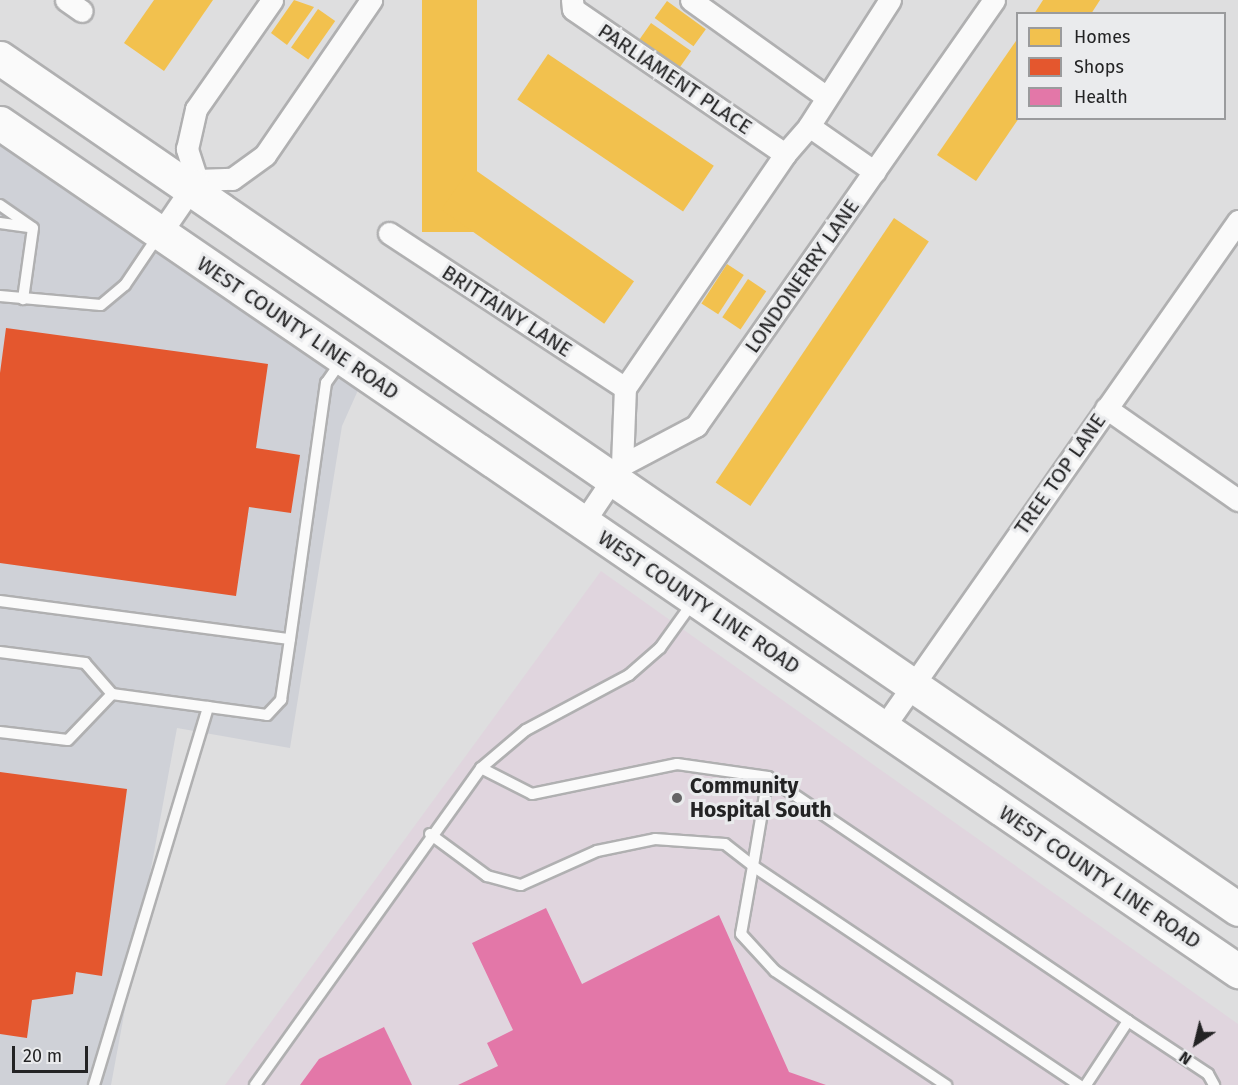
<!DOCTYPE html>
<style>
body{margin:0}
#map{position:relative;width:1238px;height:1085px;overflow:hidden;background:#dededf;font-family:"Fira Sans",sans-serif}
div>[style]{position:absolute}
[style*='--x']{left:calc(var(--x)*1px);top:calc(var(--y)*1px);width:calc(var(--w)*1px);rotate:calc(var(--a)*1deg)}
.built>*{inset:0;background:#cfd1d7}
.medical>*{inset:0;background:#e0d5de}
.homes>*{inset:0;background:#f2c14e;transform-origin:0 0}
.shops>*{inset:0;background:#e4572e}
.health>*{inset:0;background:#e377a8}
.roads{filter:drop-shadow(2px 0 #b0b0b1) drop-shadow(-2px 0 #b0b0b1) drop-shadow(0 2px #b0b0b1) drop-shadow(0 -2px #b0b0b1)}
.service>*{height:10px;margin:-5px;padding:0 5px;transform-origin:5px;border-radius:5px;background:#fafafa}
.minor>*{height:21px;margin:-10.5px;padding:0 10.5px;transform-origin:10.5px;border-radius:10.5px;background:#fafafa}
.primary>*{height:33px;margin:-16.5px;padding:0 16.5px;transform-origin:16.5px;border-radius:16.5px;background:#fafafa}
.dots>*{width:16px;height:16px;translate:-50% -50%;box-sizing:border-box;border:3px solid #eaebed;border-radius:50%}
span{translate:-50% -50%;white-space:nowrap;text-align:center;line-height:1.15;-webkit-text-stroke:6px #eaebed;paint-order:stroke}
.street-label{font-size:21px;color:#232324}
.poi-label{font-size:21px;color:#232324;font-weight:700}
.left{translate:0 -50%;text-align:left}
.legend{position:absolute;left:1016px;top:12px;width:210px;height:108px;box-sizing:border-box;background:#eaebed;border:2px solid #9a9b9d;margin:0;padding:8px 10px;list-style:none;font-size:18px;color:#232324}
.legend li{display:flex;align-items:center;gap:12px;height:30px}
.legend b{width:30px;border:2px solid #9a9b9d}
.north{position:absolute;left:1166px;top:1013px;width:60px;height:60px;-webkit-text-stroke:4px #eaebed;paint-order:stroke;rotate:215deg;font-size:16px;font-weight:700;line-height:24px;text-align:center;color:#232324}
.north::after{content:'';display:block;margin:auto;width:21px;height:27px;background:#232324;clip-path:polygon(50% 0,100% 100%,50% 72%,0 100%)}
.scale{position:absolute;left:12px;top:1046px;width:76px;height:27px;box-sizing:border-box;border:3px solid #232324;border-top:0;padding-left:8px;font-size:18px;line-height:21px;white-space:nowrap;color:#232324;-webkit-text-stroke:4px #eaebed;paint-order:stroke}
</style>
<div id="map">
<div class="built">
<i style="clip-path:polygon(0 140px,359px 388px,342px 426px,290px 748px,177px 728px,111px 1085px,0 1085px)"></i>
</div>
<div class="medical">
<i style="clip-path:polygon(601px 571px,1238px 1024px,1238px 1085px,225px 1085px)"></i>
</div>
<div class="homes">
<i style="clip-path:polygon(154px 0,213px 0,164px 71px,124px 43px)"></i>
<i style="clip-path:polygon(294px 0,314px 7px,287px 45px,271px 33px)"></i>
<i style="left:422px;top:0;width:55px;height:232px"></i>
<i style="clip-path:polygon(1043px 0,1100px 0,1091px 14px,1034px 14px)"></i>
<i style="left:667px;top:1px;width:48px;height:21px;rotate:36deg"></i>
<i style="left:318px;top:9px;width:21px;height:47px;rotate:35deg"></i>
<i style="left:651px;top:23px;width:49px;height:22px;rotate:35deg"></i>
<i style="clip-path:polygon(1018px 38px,1019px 118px,976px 181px,937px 155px)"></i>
<i style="left:548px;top:54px;width:200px;height:55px;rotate:34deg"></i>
<i style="left:471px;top:167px;width:199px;height:52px;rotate:35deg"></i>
<i style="left:894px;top:218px;width:42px;height:319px;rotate:34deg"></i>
<i style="left:727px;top:264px;width:20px;height:47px;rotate:33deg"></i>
<i style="left:748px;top:279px;width:22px;height:46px;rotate:34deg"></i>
</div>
<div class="shops">
<i style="clip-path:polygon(6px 328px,268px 364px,256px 448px,300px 455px,291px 513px,249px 507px,236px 596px,0 563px,0 373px)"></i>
<i style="clip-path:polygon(0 772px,127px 789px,102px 976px,76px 972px,73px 994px,32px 1000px,27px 1038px,0 1034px)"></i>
</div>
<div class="health">
<i style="clip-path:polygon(546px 908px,582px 984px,719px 915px,789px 1072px,826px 1085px,458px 1085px,498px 1066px,487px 1043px,513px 1030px,472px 943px)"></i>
<i style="clip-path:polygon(384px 1027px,412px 1085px,300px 1085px,319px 1059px)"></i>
</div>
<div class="roads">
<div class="service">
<i style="--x:0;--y:205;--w:40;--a:34.9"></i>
<i style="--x:33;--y:228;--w:72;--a:98"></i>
<i style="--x:0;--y:223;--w:29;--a:8"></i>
<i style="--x:0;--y:296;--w:101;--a:5.1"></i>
<i style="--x:101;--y:305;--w:31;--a:-40"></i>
<i style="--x:125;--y:285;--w:59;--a:-56"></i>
<i style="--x:0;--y:601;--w:292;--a:7.5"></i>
<i style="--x:290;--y:639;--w:259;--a:-82"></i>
<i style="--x:326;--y:383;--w:28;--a:-55"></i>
<i style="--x:0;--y:652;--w:86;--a:7.4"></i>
<i style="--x:85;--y:663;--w:41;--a:48.9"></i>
<i style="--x:112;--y:694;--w:156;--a:7.7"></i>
<i style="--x:267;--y:715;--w:21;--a:-47"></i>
<i style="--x:281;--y:700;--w:62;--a:-81.6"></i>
<i style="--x:0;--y:732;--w:68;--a:6.7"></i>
<i style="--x:68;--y:740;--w:64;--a:-46.3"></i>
<i style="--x:481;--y:768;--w:57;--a:27"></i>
<i style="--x:532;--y:794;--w:148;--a:-11.7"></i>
<i style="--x:677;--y:764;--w:92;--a:8.1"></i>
<i style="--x:768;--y:777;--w:435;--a:34.1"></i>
<i style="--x:1128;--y:1021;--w:77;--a:123.3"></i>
<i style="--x:768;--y:777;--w:90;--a:99.6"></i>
<i style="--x:753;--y:866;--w:393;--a:33.9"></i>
<i style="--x:430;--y:834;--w:71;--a:36.4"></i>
<i style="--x:487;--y:876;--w:35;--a:15"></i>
<i style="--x:521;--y:885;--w:83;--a:-24.1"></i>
<i style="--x:597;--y:851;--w:59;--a:-11.7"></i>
<i style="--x:655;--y:839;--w:70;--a:4.1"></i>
<i style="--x:725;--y:844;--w:36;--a:38"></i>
<i style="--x:753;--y:866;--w:69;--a:100"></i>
<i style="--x:741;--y:934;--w:50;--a:47.4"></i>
<i style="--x:775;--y:971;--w:206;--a:33.7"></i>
<i style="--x:1128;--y:1021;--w:96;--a:33.5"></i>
<i style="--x:1208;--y:1074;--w:13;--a:61"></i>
<i style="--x:94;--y:1085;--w:395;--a:-73.2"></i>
<i style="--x:255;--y:1085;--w:389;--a:-54.5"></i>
<i style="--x:481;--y:768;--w:59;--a:-40.2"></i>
<i style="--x:526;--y:730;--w:117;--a:-28.1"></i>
<i style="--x:629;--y:675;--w:41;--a:-41.1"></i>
<i style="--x:660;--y:648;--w:57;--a:-54.3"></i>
</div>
<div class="minor">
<i style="--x:66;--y:0;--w:19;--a:35"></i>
<i style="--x:572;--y:0;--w:9;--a:84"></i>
<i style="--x:573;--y:9;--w:257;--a:34.4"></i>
<i style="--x:691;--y:0;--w:165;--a:35.6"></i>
<i style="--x:809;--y:126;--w:80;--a:34.9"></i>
<i style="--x:197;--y:180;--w:35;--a:-2"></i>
<i style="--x:232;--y:179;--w:41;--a:-36"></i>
<i style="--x:265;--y:155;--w:188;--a:-55.6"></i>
<i style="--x:197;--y:180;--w:33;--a:-108"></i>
<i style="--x:187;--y:149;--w:41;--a:-77.3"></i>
<i style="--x:196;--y:109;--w:133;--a:-55.1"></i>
<i style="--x:389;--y:233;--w:282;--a:33.3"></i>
<i style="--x:160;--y:234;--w:65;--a:-55.6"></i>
<i style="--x:1106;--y:408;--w:161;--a:34.9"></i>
<i style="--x:622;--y:465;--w:77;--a:-87.8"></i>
<i style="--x:625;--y:388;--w:283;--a:-55.6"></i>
<i style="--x:785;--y:154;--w:37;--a:-49"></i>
<i style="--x:809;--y:126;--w:150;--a:-57.3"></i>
<i style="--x:583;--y:523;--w:70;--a:-56.1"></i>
<i style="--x:622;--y:465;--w:84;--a:-27.8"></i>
<i style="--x:696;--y:426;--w:520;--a:-55.03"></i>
<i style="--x:883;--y:728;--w:619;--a:-55"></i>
</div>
<div class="primary">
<i style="--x:0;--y:58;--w:1502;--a:34.5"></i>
<i style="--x:0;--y:123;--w:1501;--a:34.41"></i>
</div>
</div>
<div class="dots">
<i style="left:677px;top:798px;background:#646465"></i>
</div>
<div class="street-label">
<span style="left:675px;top:79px;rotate:34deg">PARLIAMENT PLACE</span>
<span style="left:802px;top:276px;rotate:-55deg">LONDONERRY LANE</span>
<span style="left:507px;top:311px;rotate:33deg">BRITTAINY LANE</span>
<span style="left:298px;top:328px;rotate:34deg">WEST COUNTY LINE ROAD</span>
<span style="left:1060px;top:474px;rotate:-55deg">TREE TOP LANE</span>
<span style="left:699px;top:602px;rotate:34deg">WEST COUNTY LINE ROAD</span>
<span style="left:1100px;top:877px;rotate:34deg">WEST COUNTY LINE ROAD</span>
</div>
<div class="poi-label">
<span class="left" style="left:690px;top:798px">Community<br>Hospital South</span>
</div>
<ul class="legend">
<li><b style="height:16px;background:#f2c14e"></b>Homes</li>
<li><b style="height:16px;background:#e4572e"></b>Shops</li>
<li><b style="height:16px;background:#e377a8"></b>Health</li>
</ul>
<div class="north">N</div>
<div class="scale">20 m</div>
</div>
